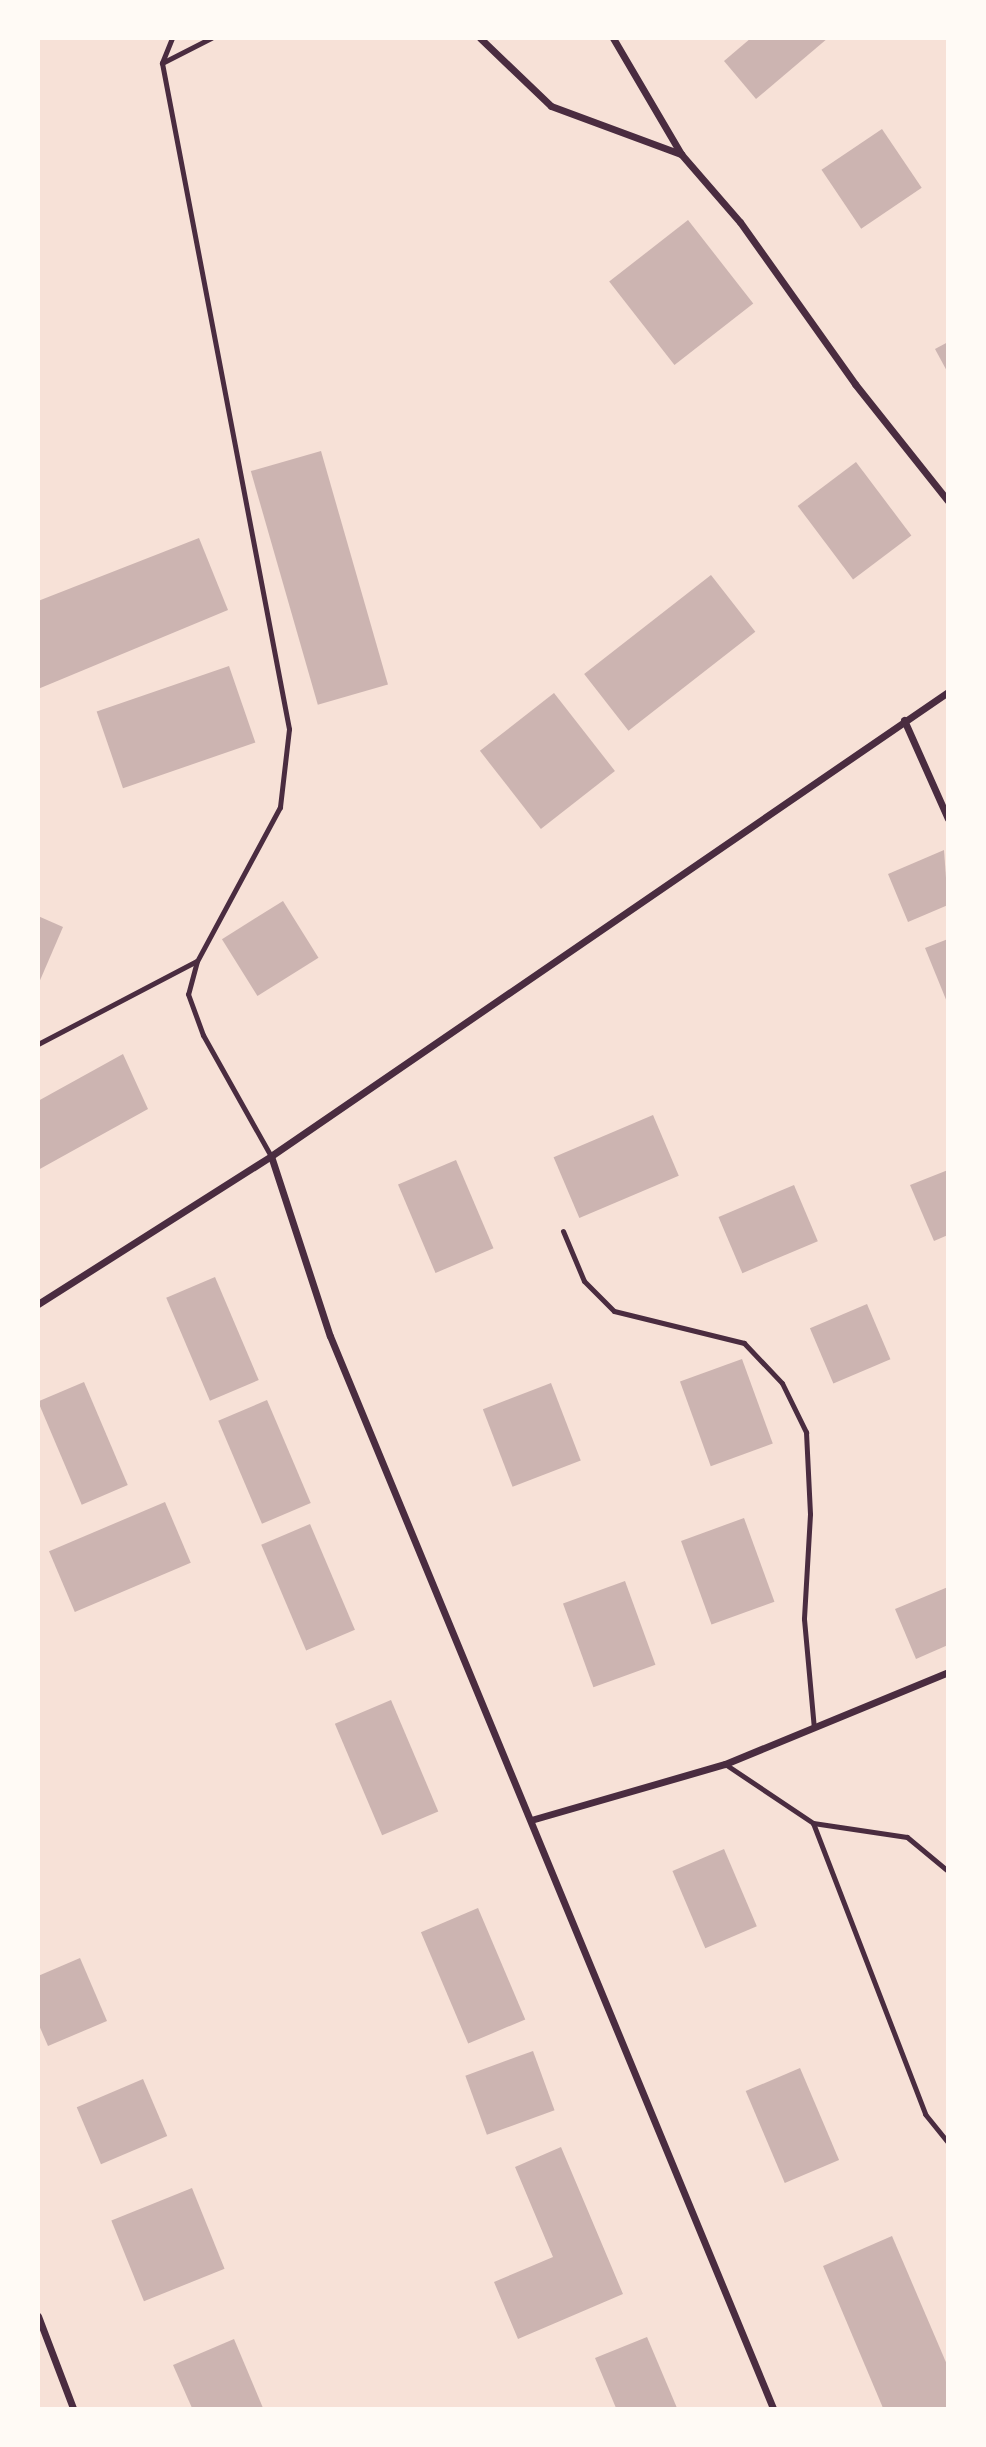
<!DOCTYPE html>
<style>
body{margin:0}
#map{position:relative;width:986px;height:2447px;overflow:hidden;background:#f7e1d7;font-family:Mulish,sans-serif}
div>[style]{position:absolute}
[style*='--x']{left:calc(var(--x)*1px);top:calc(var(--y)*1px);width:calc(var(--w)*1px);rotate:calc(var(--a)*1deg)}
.building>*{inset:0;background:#ccb4b1;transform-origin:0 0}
.service>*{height:5px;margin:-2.5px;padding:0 2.5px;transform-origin:2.5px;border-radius:2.5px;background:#4a2c40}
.minor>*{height:7px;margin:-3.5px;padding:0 3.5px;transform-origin:3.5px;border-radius:3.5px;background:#4a2c40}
span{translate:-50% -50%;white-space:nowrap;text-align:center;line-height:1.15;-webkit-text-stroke:6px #fffaf5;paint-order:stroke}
.frame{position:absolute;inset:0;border:40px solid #fffaf5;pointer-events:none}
</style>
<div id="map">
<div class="building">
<i style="clip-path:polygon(751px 38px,828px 38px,756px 99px,724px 61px)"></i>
<i style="left:882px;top:129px;width:71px;height:73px;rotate:56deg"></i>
<i style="left:688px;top:220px;width:106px;height:100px;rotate:52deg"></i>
<i style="clip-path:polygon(948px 342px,948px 373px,935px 349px)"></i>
<i style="left:321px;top:451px;width:243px;height:73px;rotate:74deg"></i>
<i style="left:856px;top:462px;width:92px;height:73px;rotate:53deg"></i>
<i style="clip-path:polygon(199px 538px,228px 610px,38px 689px,38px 601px)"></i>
<i style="left:711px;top:575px;width:72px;height:161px;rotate:52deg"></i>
<i style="left:229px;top:666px;width:81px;height:140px;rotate:71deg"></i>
<i style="left:554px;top:693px;width:99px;height:94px;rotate:52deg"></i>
<i style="clip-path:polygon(944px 850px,948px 905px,908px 922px,888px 874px)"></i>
<i style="left:283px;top:901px;width:67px;height:72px;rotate:58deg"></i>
<i style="clip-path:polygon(38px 916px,63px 927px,38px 985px)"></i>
<i style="clip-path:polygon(948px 939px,948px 1002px,947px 1002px,925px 948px)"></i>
<i style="clip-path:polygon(123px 1054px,148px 1109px,38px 1170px,38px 1101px)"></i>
<i style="left:653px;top:1115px;width:66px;height:108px;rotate:67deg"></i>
<i style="left:456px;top:1160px;width:96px;height:63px;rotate:67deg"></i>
<i style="clip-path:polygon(948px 1170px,948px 1235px,934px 1241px,910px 1185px)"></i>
<i style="left:794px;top:1185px;width:61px;height:82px;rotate:67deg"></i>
<i style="left:215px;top:1277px;width:112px;height:53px;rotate:67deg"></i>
<i style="left:867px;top:1304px;width:60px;height:62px;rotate:67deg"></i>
<i style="left:742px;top:1359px;width:90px;height:66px;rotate:70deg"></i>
<i style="left:84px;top:1382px;width:112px;height:50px;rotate:67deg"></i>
<i style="left:551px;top:1383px;width:83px;height:73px;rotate:69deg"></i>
<i style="left:267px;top:1400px;width:112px;height:53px;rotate:67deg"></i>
<i style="left:165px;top:1502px;width:66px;height:126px;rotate:67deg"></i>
<i style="left:744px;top:1518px;width:89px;height:67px;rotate:70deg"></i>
<i style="left:310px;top:1524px;width:115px;height:53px;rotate:67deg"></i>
<i style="left:625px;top:1581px;width:89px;height:66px;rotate:70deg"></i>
<i style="clip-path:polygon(948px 1587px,948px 1645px,916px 1659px,895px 1609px)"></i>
<i style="left:391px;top:1700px;width:121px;height:61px;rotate:67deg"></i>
<i style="left:724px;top:1849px;width:84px;height:56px;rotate:67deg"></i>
<i style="left:478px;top:1908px;width:121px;height:62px;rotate:67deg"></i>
<i style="clip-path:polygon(80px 1958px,107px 2021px,48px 2046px,38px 2023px,38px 1976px)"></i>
<i style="left:533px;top:2051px;width:63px;height:72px;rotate:70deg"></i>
<i style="left:800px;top:2068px;width:100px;height:59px;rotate:67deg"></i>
<i style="left:143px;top:2079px;width:62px;height:72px;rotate:67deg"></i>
<i style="clip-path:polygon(561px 2147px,623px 2294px,518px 2339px,494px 2282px,553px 2257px,515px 2167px)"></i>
<i style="left:192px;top:2188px;width:87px;height:87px;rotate:68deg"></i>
<i style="clip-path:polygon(892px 2236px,948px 2367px,948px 2408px,883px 2408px,823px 2266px)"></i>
<i style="clip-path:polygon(647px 2337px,677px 2408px,616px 2408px,595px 2358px)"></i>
<i style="clip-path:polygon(234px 2339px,263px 2408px,192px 2408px,173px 2365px)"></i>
</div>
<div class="service">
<i style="--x:172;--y:38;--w:27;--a:112"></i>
<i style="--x:162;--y:63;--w:678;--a:79.2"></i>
<i style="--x:289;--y:729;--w:79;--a:96.6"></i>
<i style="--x:280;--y:807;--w:175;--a:118.3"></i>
<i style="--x:197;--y:961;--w:34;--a:105"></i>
<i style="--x:188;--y:994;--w:44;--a:69.9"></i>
<i style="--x:203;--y:1035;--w:139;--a:60.7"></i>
<i style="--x:162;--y:63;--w:55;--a:-27"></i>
<i style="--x:38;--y:1044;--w:179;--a:-27.6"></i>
<i style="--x:563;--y:1231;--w:54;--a:67.2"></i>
<i style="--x:584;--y:1281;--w:42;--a:45"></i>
<i style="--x:614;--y:1311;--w:134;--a:13.8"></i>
<i style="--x:744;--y:1343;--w:55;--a:46.5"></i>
<i style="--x:782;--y:1383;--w:55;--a:63.9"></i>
<i style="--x:806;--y:1432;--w:82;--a:87.2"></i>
<i style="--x:810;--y:1514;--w:105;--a:93.3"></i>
<i style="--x:804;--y:1619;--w:109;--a:84.8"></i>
<i style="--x:725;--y:1764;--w:106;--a:33.8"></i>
<i style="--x:813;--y:1823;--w:95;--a:8.5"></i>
<i style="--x:907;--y:1837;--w:53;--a:39.7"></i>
<i style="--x:813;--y:1823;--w:312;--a:68.9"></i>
<i style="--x:925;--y:2114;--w:36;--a:51"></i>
</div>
<div class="minor">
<i style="--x:480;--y:38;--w:98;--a:43.8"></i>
<i style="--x:551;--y:106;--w:139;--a:20.3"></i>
<i style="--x:681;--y:154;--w:90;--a:49.1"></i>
<i style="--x:740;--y:222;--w:199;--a:54.6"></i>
<i style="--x:855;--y:384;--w:149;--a:51.5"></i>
<i style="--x:613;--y:38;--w:134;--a:59.6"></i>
<i style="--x:904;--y:720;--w:108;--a:66"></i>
<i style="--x:271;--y:1156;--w:189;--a:71.9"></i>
<i style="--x:330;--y:1336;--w:1160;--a:67.55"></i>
<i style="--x:38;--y:1304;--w:276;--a:-32.4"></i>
<i style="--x:271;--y:1156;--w:821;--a:-34.43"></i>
<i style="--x:531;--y:1820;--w:202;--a:-16.1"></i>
<i style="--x:725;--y:1764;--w:241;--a:-22.4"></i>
<i style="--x:38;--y:2316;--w:98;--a:69.2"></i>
</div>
<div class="frame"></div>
</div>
